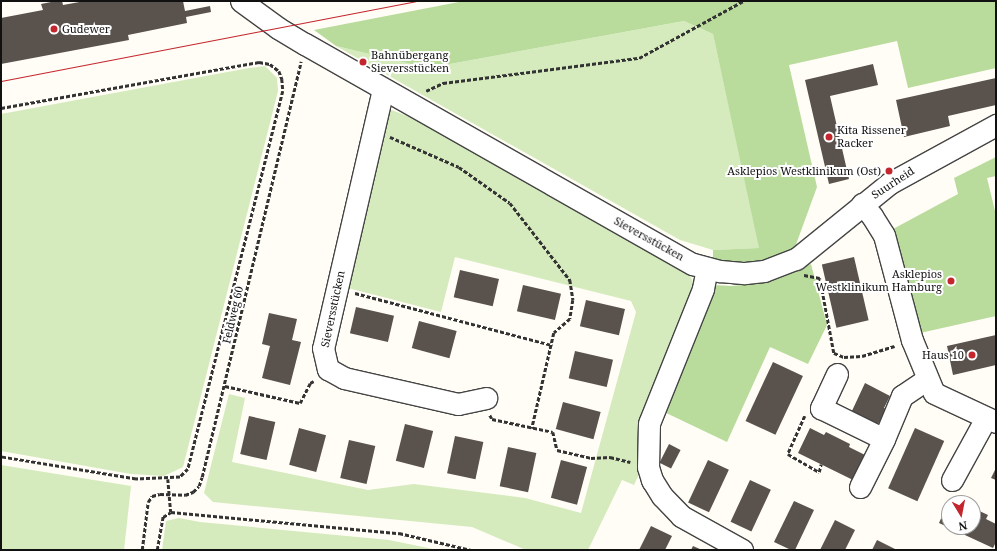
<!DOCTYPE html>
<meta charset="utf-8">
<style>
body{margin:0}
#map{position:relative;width:997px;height:551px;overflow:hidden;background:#fffdf5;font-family:"Noto Serif",serif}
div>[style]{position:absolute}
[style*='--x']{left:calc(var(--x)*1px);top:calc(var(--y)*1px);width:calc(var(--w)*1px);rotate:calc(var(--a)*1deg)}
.green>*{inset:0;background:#d5ebbd}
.forest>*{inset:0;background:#b9dc9c}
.building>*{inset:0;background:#5a524d;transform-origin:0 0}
.path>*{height:2.5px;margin-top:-1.25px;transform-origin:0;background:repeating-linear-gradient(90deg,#333 0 4px,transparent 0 6px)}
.roads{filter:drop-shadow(1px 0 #444) drop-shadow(-1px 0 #444) drop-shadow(0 1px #444) drop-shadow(0 -1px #444)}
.minor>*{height:21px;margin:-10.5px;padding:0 10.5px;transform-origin:10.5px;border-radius:10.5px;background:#fff}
.tram>*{height:1px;margin:-0.5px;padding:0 0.5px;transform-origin:0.5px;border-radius:0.5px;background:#c4262e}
.dots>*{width:11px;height:11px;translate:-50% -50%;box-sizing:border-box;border:2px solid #fff;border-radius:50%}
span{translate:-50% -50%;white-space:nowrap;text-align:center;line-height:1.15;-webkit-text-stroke:4px #fff;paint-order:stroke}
.poi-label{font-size:11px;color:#111}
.left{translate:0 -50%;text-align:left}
.right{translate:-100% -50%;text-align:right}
.street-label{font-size:11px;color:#111}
.frame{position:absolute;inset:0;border:2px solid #111;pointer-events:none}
.north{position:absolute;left:941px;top:495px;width:40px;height:40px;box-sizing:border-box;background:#fff;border:1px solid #a0a0a0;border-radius:50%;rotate:170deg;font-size:11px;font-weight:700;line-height:16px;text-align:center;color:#111}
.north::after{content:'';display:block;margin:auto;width:14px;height:18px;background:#c4262e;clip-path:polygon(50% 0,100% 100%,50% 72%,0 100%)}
</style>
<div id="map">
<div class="green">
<i style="clip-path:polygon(684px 21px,713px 34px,760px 248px,713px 250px,680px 240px,336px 46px,428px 68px)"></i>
<i style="clip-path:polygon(265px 66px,277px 78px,278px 91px,183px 467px,164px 476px,131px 474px,1px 451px,1px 114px,249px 68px)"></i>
<i style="clip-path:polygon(386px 108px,434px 126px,688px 270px,695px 287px,641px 470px,634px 485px,622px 480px,588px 550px,526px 550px,472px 527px,213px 502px,204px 493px,229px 394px,245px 398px,232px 462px,368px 490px,414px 484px,525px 498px,581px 513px,636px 312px,631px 301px,455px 257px,441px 312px,344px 287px)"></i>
<i style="clip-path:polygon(1px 465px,131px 486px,124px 550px,1px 550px)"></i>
<i style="clip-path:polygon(179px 518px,200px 522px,389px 540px,438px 550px,162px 550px,166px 521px)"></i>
</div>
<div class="forest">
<i style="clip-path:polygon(464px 1px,996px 1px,996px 68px,908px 88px,897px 41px,789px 65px,817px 187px,794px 250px,761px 264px,713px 263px,713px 250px,759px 248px,713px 34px,684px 21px,428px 68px,336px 46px,314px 30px)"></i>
<i style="clip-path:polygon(996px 157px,996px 176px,987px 178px,996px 215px,996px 316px,920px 333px,893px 229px,958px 194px,954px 178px)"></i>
<i style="clip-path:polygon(811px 264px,827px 325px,808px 364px,770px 347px,727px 442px,662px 411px,714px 285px,732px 286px,750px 284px,780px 278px)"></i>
</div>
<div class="building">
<i style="clip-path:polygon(56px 1px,62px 1px,63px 5px,85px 1px,183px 1px,185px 11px,210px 6px,211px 12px,186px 17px,187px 23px,128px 35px,129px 40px,1px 64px,1px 18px,43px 10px,41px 4px)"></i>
<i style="clip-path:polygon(873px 64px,878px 85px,830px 96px,849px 179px,829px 184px,805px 80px)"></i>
<i style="clip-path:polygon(996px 78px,996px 105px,948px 116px,950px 126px,904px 137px,896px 100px)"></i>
<i style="left:854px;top:257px;width:65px;height:33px;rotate:77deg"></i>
<i style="left:460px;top:270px;width:40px;height:28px;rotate:13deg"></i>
<i style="left:523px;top:285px;width:39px;height:27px;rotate:13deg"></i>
<i style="left:586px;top:300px;width:40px;height:27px;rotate:13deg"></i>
<i style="left:356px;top:307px;width:39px;height:27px;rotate:13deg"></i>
<i style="clip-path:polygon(269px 313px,297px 319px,292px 340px,301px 342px,290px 385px,262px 378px,270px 346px,262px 344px)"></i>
<i style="left:419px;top:321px;width:39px;height:28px;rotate:15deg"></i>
<i style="clip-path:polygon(996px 335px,996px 365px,953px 375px,947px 346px)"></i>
<i style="left:575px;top:351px;width:39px;height:28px;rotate:13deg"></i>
<i style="left:773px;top:362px;width:33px;height:65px;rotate:25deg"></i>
<i style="clip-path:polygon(865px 383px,890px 396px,884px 408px,888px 410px,877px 425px,851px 413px)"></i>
<i style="left:563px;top:402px;width:39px;height:28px;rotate:15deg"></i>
<i style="left:249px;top:416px;width:27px;height:39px;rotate:13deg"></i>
<i style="left:405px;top:424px;width:29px;height:38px;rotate:14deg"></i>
<i style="left:299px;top:428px;width:28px;height:38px;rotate:15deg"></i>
<i style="clip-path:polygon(810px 428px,824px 435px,826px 432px,850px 444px,849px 447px,865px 455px,853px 480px,798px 453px)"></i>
<i style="left:915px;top:428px;width:32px;height:66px;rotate:24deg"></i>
<i style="left:455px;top:436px;width:29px;height:38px;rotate:12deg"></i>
<i style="left:349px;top:440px;width:27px;height:39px;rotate:13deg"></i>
<i style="left:669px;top:444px;width:13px;height:21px;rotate:27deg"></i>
<i style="left:508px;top:447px;width:29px;height:40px;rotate:12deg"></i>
<i style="left:561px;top:460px;width:27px;height:39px;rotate:15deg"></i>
<i style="left:708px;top:460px;width:23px;height:47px;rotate:25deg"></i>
<i style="clip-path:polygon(996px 468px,996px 480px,991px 478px)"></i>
<i style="left:750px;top:480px;width:23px;height:46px;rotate:25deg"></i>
<i style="clip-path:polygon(794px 501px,814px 510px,795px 550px,791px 550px,774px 542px)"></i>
<i style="clip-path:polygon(949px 501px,953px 503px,949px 503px,949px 527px,973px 527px,973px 508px,988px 515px,986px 519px,996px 524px,996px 542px,993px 548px,939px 523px)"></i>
<i style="clip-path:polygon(835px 520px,855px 530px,845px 550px,820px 550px)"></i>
<i style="clip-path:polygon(651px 526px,672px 536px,665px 550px,639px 550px)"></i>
<i style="clip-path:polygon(877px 540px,897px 550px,872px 550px)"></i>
<i style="clip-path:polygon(693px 546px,702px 550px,691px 550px)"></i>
</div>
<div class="path">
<i style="--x:426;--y:91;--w:19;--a:-25"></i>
<i style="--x:443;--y:83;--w:198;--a:-7.3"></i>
<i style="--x:639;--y:58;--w:119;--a:-28.7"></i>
<i style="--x:1;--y:108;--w:262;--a:-10.1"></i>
<i style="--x:259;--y:62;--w:11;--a:10"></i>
<i style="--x:270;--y:64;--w:11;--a:38"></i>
<i style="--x:279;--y:71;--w:9;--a:69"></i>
<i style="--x:282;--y:79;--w:12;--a:85"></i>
<i style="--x:283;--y:91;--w:390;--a:104.1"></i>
<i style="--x:188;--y:469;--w:11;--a:135"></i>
<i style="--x:180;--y:477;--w:44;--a:177.4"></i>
<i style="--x:136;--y:479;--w:137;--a:-170.7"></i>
<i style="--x:390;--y:137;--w:75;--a:23.5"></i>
<i style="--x:459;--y:167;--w:62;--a:35.2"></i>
<i style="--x:510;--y:203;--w:98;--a:52.1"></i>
<i style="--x:570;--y:280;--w:20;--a:81"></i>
<i style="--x:573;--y:300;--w:19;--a:99"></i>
<i style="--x:570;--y:319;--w:21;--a:139"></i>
<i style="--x:554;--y:333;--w:98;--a:103"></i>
<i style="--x:804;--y:275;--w:16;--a:11"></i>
<i style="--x:820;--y:278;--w:76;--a:79.4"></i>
<i style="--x:834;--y:353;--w:11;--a:22"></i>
<i style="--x:844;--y:357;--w:18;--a:-3"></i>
<i style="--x:862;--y:356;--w:34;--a:-17"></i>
<i style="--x:355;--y:293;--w:204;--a:14.8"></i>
<i style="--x:225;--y:386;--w:77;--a:12.8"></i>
<i style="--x:300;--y:403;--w:22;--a:-63"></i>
<i style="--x:310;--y:383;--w:4;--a:-27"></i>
<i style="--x:490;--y:415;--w:4;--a:63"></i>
<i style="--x:492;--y:419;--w:62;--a:12"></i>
<i style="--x:553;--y:432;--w:18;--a:77"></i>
<i style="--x:557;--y:450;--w:35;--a:13"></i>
<i style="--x:591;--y:458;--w:19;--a:-3"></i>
<i style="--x:610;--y:457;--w:21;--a:14"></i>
<i style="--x:805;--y:416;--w:42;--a:114.1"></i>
<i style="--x:788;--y:454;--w:36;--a:30"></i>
<i style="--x:819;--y:472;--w:8;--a:-76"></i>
<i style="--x:168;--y:479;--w:33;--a:85"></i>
<i style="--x:171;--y:512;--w:229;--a:5.3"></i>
<i style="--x:399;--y:533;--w:74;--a:13.3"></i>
<i style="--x:142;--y:550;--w:48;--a:-82.9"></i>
<i style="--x:148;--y:502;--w:7;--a:-56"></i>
<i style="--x:152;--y:496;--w:8;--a:-14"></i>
<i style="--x:160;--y:494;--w:25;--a:2"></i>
<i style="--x:185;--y:495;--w:9;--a:-21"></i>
<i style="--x:193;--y:492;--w:8;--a:-45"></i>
<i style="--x:199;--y:486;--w:9;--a:-72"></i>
<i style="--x:202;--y:477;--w:427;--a:-76.6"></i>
<i style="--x:157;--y:550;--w:34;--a:-80"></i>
<i style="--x:163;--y:517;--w:9;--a:-32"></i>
</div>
<div class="roads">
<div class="minor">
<i style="--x:241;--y:1;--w:46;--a:36.1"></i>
<i style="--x:278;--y:28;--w:31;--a:31"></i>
<i style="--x:305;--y:44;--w:446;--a:29.6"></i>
<i style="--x:693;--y:264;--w:28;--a:15"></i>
<i style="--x:720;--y:271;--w:25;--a:5"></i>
<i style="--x:745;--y:273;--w:19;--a:-6"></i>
<i style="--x:764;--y:271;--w:34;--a:-21"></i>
<i style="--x:796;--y:259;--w:121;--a:-39"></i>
<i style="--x:890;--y:183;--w:121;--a:-28.7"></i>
<i style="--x:383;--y:89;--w:266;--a:103"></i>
<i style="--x:323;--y:348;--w:22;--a:77"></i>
<i style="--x:328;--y:369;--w:18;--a:29"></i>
<i style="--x:344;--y:378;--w:117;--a:12.8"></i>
<i style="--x:458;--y:404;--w:29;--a:-12"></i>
<i style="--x:862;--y:204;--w:16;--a:50"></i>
<i style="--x:872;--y:216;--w:22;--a:58"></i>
<i style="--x:884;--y:235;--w:109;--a:75.1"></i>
<i style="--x:912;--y:340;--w:57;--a:67.5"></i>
<i style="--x:934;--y:393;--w:68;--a:25.1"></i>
<i style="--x:707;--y:268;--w:21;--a:101"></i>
<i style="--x:703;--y:289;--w:144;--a:111.9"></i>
<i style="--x:649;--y:423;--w:44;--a:91.3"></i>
<i style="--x:648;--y:467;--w:14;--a:73"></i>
<i style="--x:652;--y:480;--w:19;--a:58"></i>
<i style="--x:662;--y:496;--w:28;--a:46"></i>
<i style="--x:681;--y:516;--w:70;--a:29.1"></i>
<i style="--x:837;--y:374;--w:38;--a:115"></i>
<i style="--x:821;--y:408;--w:70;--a:26.2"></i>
<i style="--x:952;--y:480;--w:71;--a:-61.3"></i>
<i style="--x:860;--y:487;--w:54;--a:-63.4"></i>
<i style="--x:884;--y:439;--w:47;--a:-67.3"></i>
<i style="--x:902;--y:396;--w:30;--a:-34"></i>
</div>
</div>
<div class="tram">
<i style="--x:1;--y:81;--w:422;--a:-10.9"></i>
</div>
<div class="dots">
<i style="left:54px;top:29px;background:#c4262e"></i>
<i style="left:363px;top:62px;background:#c4262e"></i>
<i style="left:829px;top:137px;background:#c4262e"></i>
<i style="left:889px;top:171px;background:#c4262e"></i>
<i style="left:951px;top:281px;background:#c4262e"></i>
<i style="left:972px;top:355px;background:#c4262e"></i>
</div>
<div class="poi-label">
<span class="left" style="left:62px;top:29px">Gudewer</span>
<span class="left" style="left:371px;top:62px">Bahnübergang<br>Sieversstücken</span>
<span class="left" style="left:837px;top:137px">Kita Rissener<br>Racker</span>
<span class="right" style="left:881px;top:171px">Asklepios Westklinikum (Ost)</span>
<span class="right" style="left:942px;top:281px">Asklepios<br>Westklinikum Hamburg</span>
<span class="right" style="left:964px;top:355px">Haus 10</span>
</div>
<div class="street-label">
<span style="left:893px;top:183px;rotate:-33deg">Suurheid</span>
<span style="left:649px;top:239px;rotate:29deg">Sieversstücken</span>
<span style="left:333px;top:309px;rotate:-78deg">Sieversstücken</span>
<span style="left:233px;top:315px;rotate:-77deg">Feldweg 60</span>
</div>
<div class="frame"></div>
<div class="north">N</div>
</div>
